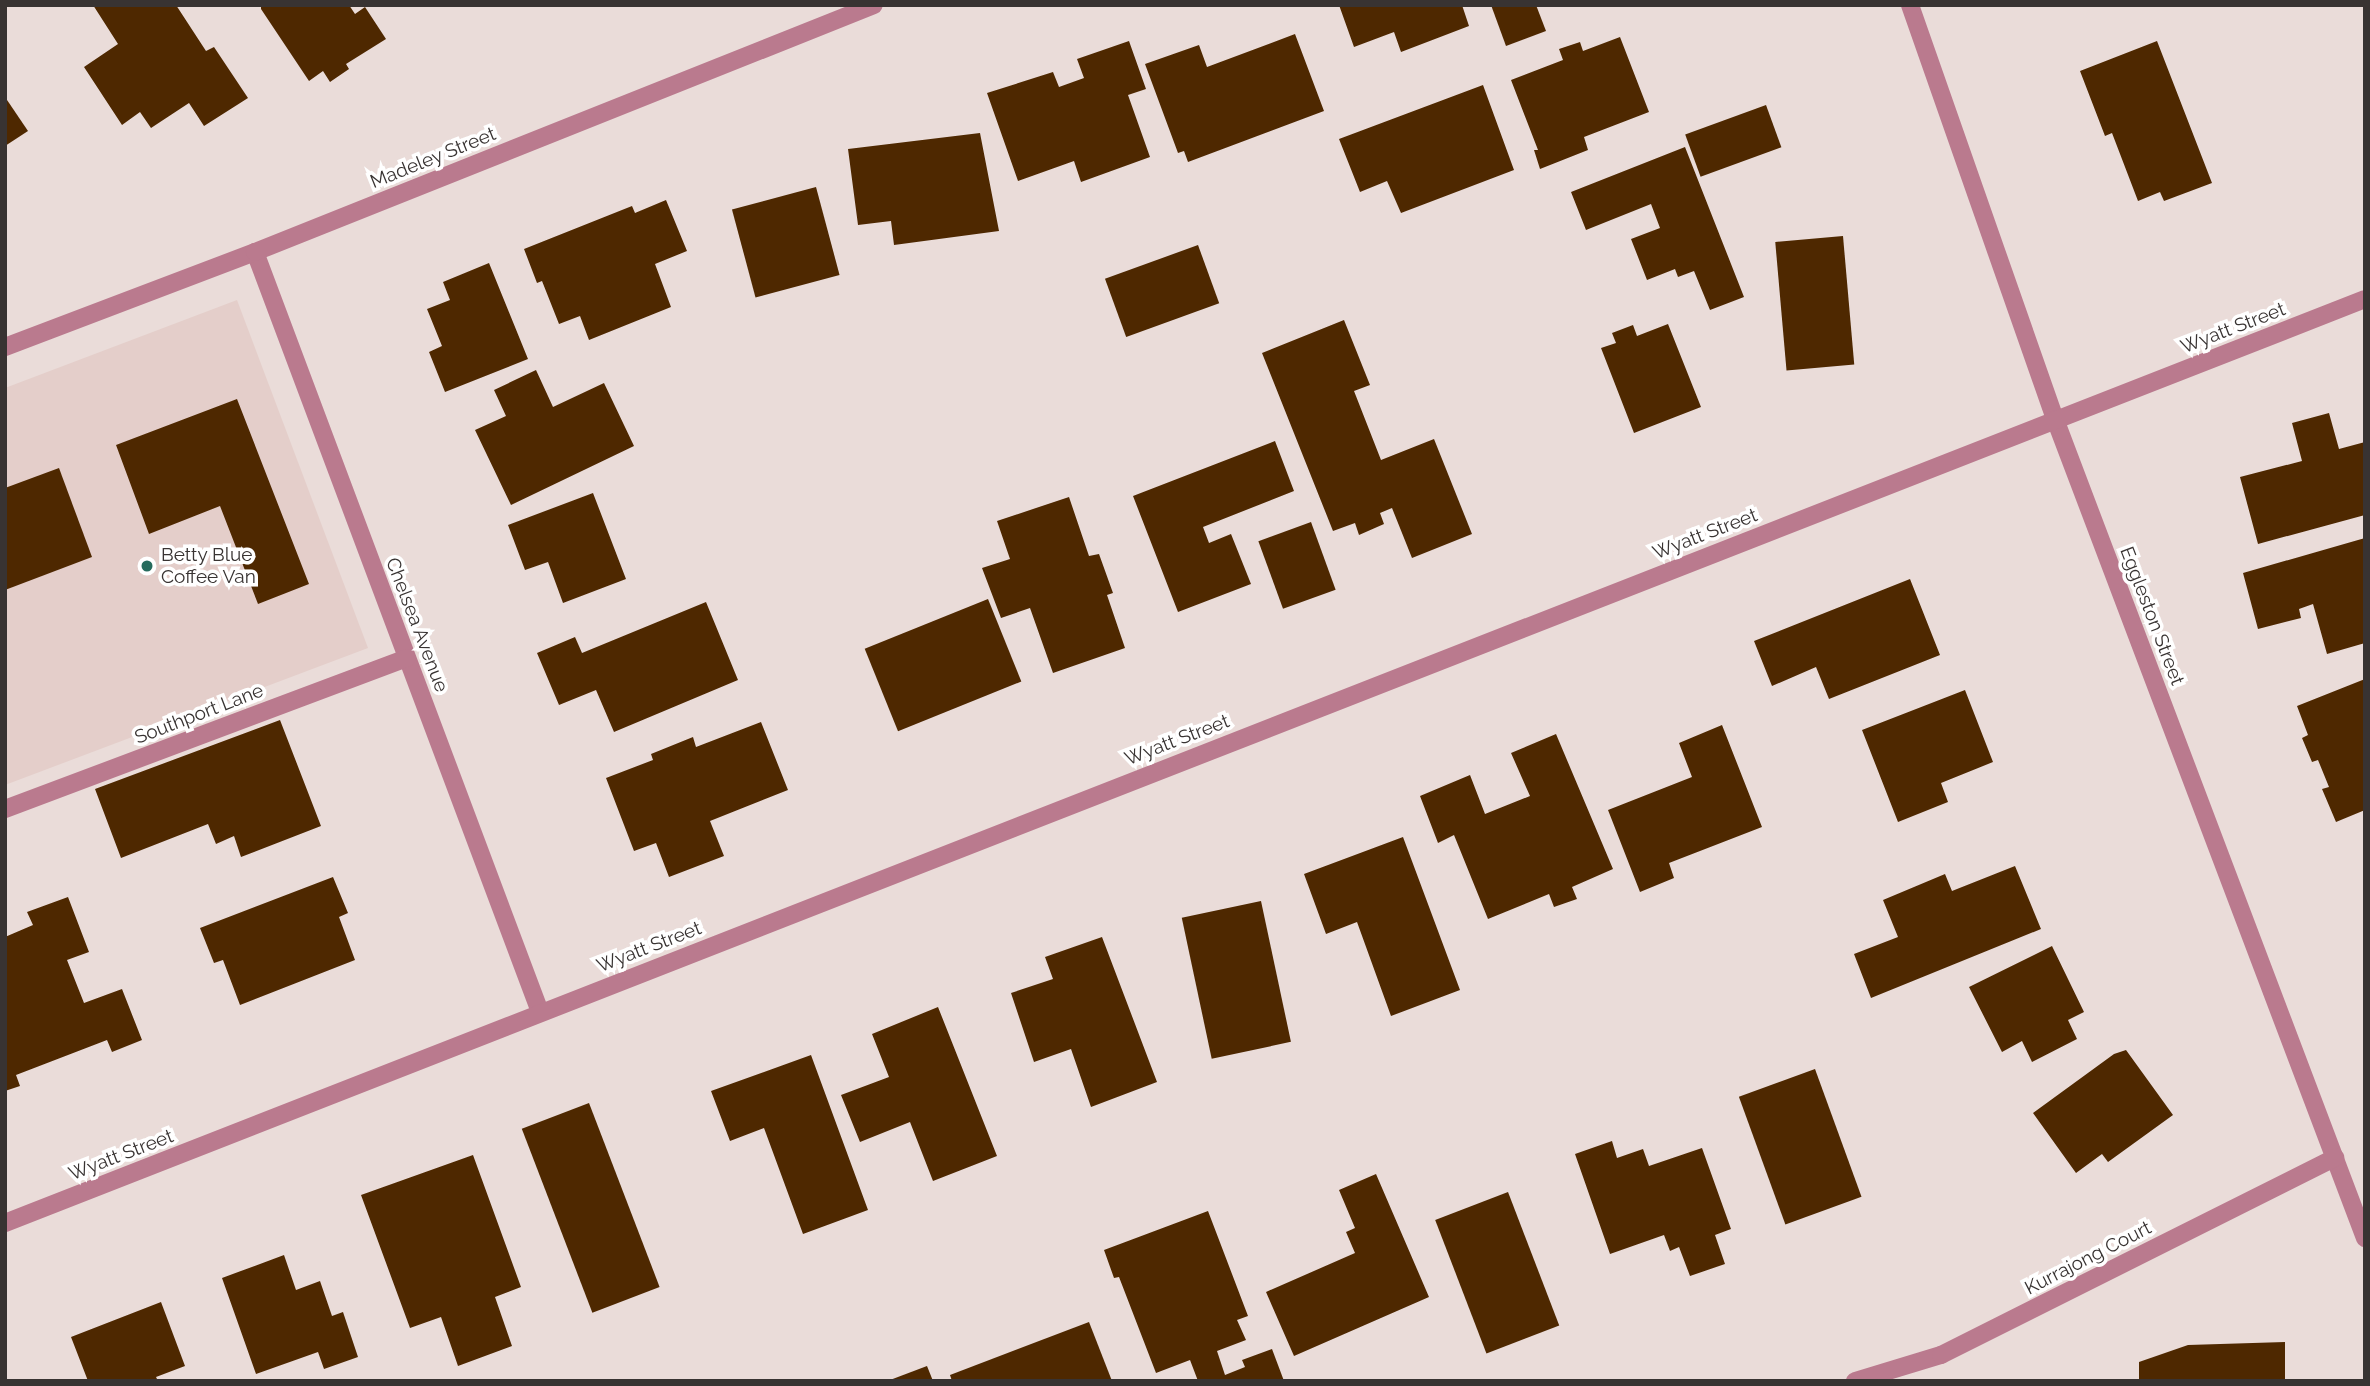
<!DOCTYPE html>
<style>
body{margin:0}
#map{position:relative;width:2370px;height:1386px;overflow:hidden;background:#eadcd9;font-family:Raleway,sans-serif}
div>[style]{position:absolute}
[style*='--x']{left:calc(var(--x)*1px);top:calc(var(--y)*1px);width:calc(var(--w)*1px);rotate:calc(var(--a)*1deg)}
.built>*{inset:0;background:#e4ceca}
.building>*{inset:0;background:#4e2800;transform-origin:0 0}
.minor>*{height:18px;margin:-9px;padding:0 9px;transform-origin:9px;border-radius:9px;background:#ba7a8e}
.dots>*{width:19px;height:19px;translate:-50% -50%;box-sizing:border-box;border:4px solid #fff;border-radius:50%}
span{translate:-50% -50%;white-space:nowrap;text-align:center;line-height:1.15;-webkit-text-stroke:7px #fff;paint-order:stroke}
.street-label{font-size:19px;color:#383332}
.poi-label{font-size:19px;color:#383332}
.left{translate:0 -50%;text-align:left}
.frame{position:absolute;inset:0;border:7px solid #383332;pointer-events:none}
</style>
<div id="map">
<div class="built">
<i style="clip-path:polygon(237px 300px,368px 648px,5px 785px,5px 388px)"></i>
</div>
<div class="building">
<i style="clip-path:polygon(93px 5px,176px 5px,206px 51px,214px 47px,248px 98px,204px 126px,189px 103px,151px 128px,140px 112px,122px 125px,84px 67px,118px 44px)"></i>
<i style="clip-path:polygon(261px 5px,349px 5px,355px 14px,365px 7px,386px 39px,346px 64px,349px 69px,330px 82px,323px 71px,309px 81px,261px 9px)"></i>
<i style="clip-path:polygon(1339px 5px,1462px 5px,1469px 26px,1401px 52px,1394px 32px,1354px 47px)"></i>
<i style="clip-path:polygon(1491px 5px,1536px 5px,1546px 31px,1506px 46px)"></i>
<i style="clip-path:polygon(1295px 34px,1324px 111px,1188px 162px,1184px 151px,1178px 153px,1145px 64px,1199px 45px,1207px 67px)"></i>
<i style="clip-path:polygon(1620px 37px,1649px 112px,1584px 137px,1588px 150px,1540px 169px,1534px 150px,1538px 150px,1511px 80px,1563px 60px,1559px 49px,1580px 42px,1583px 51px)"></i>
<i style="clip-path:polygon(1129px 41px,1146px 89px,1128px 95px,1150px 157px,1081px 182px,1074px 161px,1018px 181px,987px 93px,1053px 72px,1059px 87px,1084px 78px,1077px 59px)"></i>
<i style="clip-path:polygon(2157px 41px,2212px 183px,2164px 201px,2160px 192px,2138px 201px,2112px 133px,2105px 136px,2080px 71px)"></i>
<i style="clip-path:polygon(1483px 85px,1514px 170px,1401px 213px,1387px 181px,1360px 192px,1339px 139px)"></i>
<i style="clip-path:polygon(5px 97px,28px 131px,5px 146px)"></i>
<i style="left:1766px;top:105px;width:45px;height:86px;rotate:70deg"></i>
<i style="clip-path:polygon(980px 133px,999px 231px,894px 245px,891px 221px,858px 225px,848px 149px)"></i>
<i style="clip-path:polygon(1685px 147px,1744px 297px,1710px 310px,1694px 271px,1678px 277px,1675px 269px,1647px 280px,1631px 239px,1660px 228px,1651px 204px,1586px 230px,1571px 192px)"></i>
<i style="left:816px;top:187px;width:91px;height:87px;rotate:75deg"></i>
<i style="clip-path:polygon(666px 200px,687px 251px,655px 264px,671px 307px,589px 340px,580px 316px,559px 324px,542px 281px,537px 283px,524px 249px,632px 206px,635px 213px)"></i>
<i style="left:1843px;top:236px;width:129px;height:68px;rotate:85deg"></i>
<i style="left:1198px;top:245px;width:62px;height:99px;rotate:70deg"></i>
<i style="clip-path:polygon(489px 263px,528px 359px,445px 392px,429px 352px,442px 346px,427px 309px,450px 300px,443px 282px)"></i>
<i style="clip-path:polygon(1344px 320px,1370px 385px,1354px 391px,1381px 460px,1434px 439px,1472px 534px,1412px 558px,1392px 508px,1380px 513px,1384px 524px,1359px 535px,1355px 523px,1333px 531px,1262px 353px)"></i>
<i style="clip-path:polygon(1668px 324px,1701px 407px,1634px 433px,1601px 348px,1616px 343px,1612px 333px,1633px 325px,1637px 336px)"></i>
<i style="clip-path:polygon(536px 370px,553px 407px,604px 383px,634px 446px,511px 505px,475px 430px,506px 416px,494px 390px)"></i>
<i style="clip-path:polygon(237px 399px,309px 584px,258px 604px,220px 506px,149px 534px,116px 445px)"></i>
<i style="clip-path:polygon(2329px 413px,2339px 449px,2365px 442px,2365px 515px,2258px 544px,2240px 477px,2302px 461px,2292px 423px)"></i>
<i style="clip-path:polygon(1275px 441px,1294px 491px,1203px 527px,1209px 543px,1231px 534px,1251px 584px,1178px 612px,1133px 496px)"></i>
<i style="clip-path:polygon(59px 468px,92px 557px,5px 590px,5px 488px)"></i>
<i style="clip-path:polygon(593px 493px,626px 579px,563px 603px,548px 562px,525px 570px,508px 525px)"></i>
<i style="clip-path:polygon(1069px 497px,1089px 556px,1099px 554px,1113px 593px,1107px 595px,1125px 648px,1053px 673px,1030px 608px,1001px 618px,982px 568px,1010px 559px,997px 521px)"></i>
<i style="left:1311px;top:522px;width:72px;height:56px;rotate:70deg"></i>
<i style="clip-path:polygon(2365px 538px,2365px 643px,2327px 654px,2313px 604px,2299px 609px,2301px 618px,2258px 629px,2243px 573px)"></i>
<i style="clip-path:polygon(1910px 579px,1940px 655px,1829px 699px,1816px 667px,1772px 686px,1754px 641px)"></i>
<i style="left:988px;top:599px;width:89px;height:133px;rotate:68deg"></i>
<i style="clip-path:polygon(706px 602px,738px 680px,614px 732px,596px 690px,559px 705px,537px 653px,575px 637px,582px 653px)"></i>
<i style="clip-path:polygon(2365px 679px,2365px 810px,2336px 822px,2322px 789px,2329px 787px,2318px 760px,2312px 762px,2302px 738px,2308px 735px,2297px 706px)"></i>
<i style="clip-path:polygon(1965px 690px,1993px 762px,1941px 783px,1948px 802px,1898px 822px,1862px 730px)"></i>
<i style="clip-path:polygon(280px 720px,321px 826px,241px 857px,234px 836px,216px 844px,208px 824px,121px 858px,95px 789px)"></i>
<i style="clip-path:polygon(761px 722px,788px 790px,710px 821px,724px 856px,669px 877px,656px 843px,634px 851px,606px 778px,653px 760px,651px 754px,693px 737px,696px 747px)"></i>
<i style="clip-path:polygon(1722px 725px,1762px 827px,1669px 863px,1674px 878px,1640px 892px,1608px 810px,1692px 777px,1679px 743px)"></i>
<i style="clip-path:polygon(1556px 734px,1613px 869px,1572px 887px,1577px 899px,1554px 907px,1549px 894px,1488px 919px,1454px 835px,1438px 843px,1420px 796px,1470px 775px,1485px 814px,1530px 796px,1511px 753px)"></i>
<i style="clip-path:polygon(1403px 837px,1460px 990px,1391px 1016px,1357px 922px,1326px 934px,1304px 874px)"></i>
<i style="clip-path:polygon(2015px 866px,2041px 929px,1871px 998px,1854px 954px,1898px 937px,1883px 900px,1945px 874px,1952px 891px)"></i>
<i style="clip-path:polygon(333px 877px,348px 913px,339px 917px,355px 960px,240px 1005px,223px 960px,214px 963px,200px 928px)"></i>
<i style="clip-path:polygon(68px 897px,89px 952px,67px 960px,84px 1003px,122px 989px,142px 1040px,112px 1052px,107px 1040px,16px 1075px,20px 1086px,5px 1091px,5px 937px,33px 925px,27px 912px)"></i>
<i style="left:1261px;top:901px;width:144px;height:81px;rotate:78deg"></i>
<i style="clip-path:polygon(1102px 937px,1157px 1082px,1091px 1107px,1071px 1049px,1034px 1062px,1011px 993px,1053px 979px,1045px 957px)"></i>
<i style="clip-path:polygon(2052px 946px,2084px 1012px,2068px 1020px,2077px 1039px,2032px 1062px,2022px 1041px,2002px 1052px,1969px 987px)"></i>
<i style="clip-path:polygon(938px 1007px,997px 1156px,933px 1181px,910px 1122px,860px 1142px,841px 1095px,889px 1077px,872px 1034px)"></i>
<i style="clip-path:polygon(2126px 1050px,2173px 1115px,2108px 1162px,2102px 1154px,2076px 1173px,2033px 1113px,2114px 1054px)"></i>
<i style="clip-path:polygon(811px 1055px,868px 1210px,803px 1234px,764px 1128px,730px 1141px,711px 1091px)"></i>
<i style="left:1815px;top:1069px;width:136px;height:81px;rotate:70deg"></i>
<i style="left:589px;top:1103px;width:197px;height:72px;rotate:69deg"></i>
<i style="clip-path:polygon(1612px 1141px,1617px 1158px,1643px 1149px,1649px 1166px,1702px 1148px,1731px 1229px,1715px 1235px,1725px 1264px,1690px 1276px,1679px 1247px,1670px 1251px,1664px 1235px,1610px 1254px,1575px 1154px)"></i>
<i style="clip-path:polygon(473px 1155px,521px 1287px,495px 1297px,512px 1346px,458px 1366px,441px 1317px,410px 1328px,361px 1195px)"></i>
<i style="clip-path:polygon(1376px 1174px,1429px 1297px,1294px 1356px,1266px 1292px,1355px 1253px,1346px 1232px,1355px 1228px,1339px 1190px)"></i>
<i style="left:1508px;top:1192px;width:143px;height:78px;rotate:69deg"></i>
<i style="clip-path:polygon(1208px 1211px,1248px 1316px,1237px 1320px,1246px 1340px,1217px 1351px,1225px 1375px,1245px 1367px,1242px 1360px,1272px 1349px,1284px 1381px,1198px 1381px,1190px 1360px,1156px 1373px,1119px 1277px,1114px 1278px,1104px 1250px)"></i>
<i style="clip-path:polygon(284px 1255px,296px 1290px,320px 1281px,332px 1316px,343px 1312px,358px 1357px,324px 1369px,318px 1352px,256px 1374px,222px 1278px)"></i>
<i style="clip-path:polygon(161px 1302px,185px 1366px,156px 1377px,158px 1381px,88px 1381px,71px 1337px)"></i>
<i style="clip-path:polygon(1089px 1322px,1112px 1381px,952px 1381px,950px 1375px)"></i>
<i style="clip-path:polygon(2285px 1342px,2285px 1381px,2139px 1381px,2139px 1362px,2188px 1345px)"></i>
<i style="clip-path:polygon(927px 1366px,933px 1381px,890px 1381px,890px 1380px)"></i>
</div>
<div class="minor">
<i style="--x:1910;--y:5;--w:439;--a:70.7"></i>
<i style="--x:2055;--y:419;--w:876;--a:69.27"></i>
<i style="--x:255;--y:252;--w:812;--a:69.44"></i>
<i style="--x:5;--y:347;--w:267;--a:-20.8"></i>
<i style="--x:255;--y:252;--w:666;--a:-21.75"></i>
<i style="--x:5;--y:809;--w:429;--a:-20.6"></i>
<i style="--x:5;--y:1223;--w:2534;--a:-21.38"></i>
<i style="--x:1855;--y:1381;--w:90;--a:-16.8"></i>
<i style="--x:1941;--y:1355;--w:441;--a:-26.6"></i>
</div>
<div class="dots">
<i style="left:147px;top:566px;background:#266b5d"></i>
</div>
<div class="street-label">
<span style="left:433px;top:158px;rotate:-22deg">Madeley Street</span>
<span style="left:2233px;top:328px;rotate:-21deg">Wyatt Street</span>
<span style="left:1705px;top:534px;rotate:-21deg">Wyatt Street</span>
<span style="left:2152px;top:616px;rotate:69deg">Eggleston Street</span>
<span style="left:417px;top:625px;rotate:69deg">Chelsea Avenue</span>
<span style="left:199px;top:714px;rotate:-21deg">Southport Lane</span>
<span style="left:1177px;top:740px;rotate:-21deg">Wyatt Street</span>
<span style="left:649px;top:947px;rotate:-21deg">Wyatt Street</span>
<span style="left:121px;top:1155px;rotate:-21deg">Wyatt Street</span>
<span style="left:2088px;top:1258px;rotate:-27deg">Kurrajong Court</span>
</div>
<div class="poi-label">
<span class="left" style="left:161px;top:566px">Betty Blue<br>Coffee Van</span>
</div>
<div class="frame"></div>
</div>
